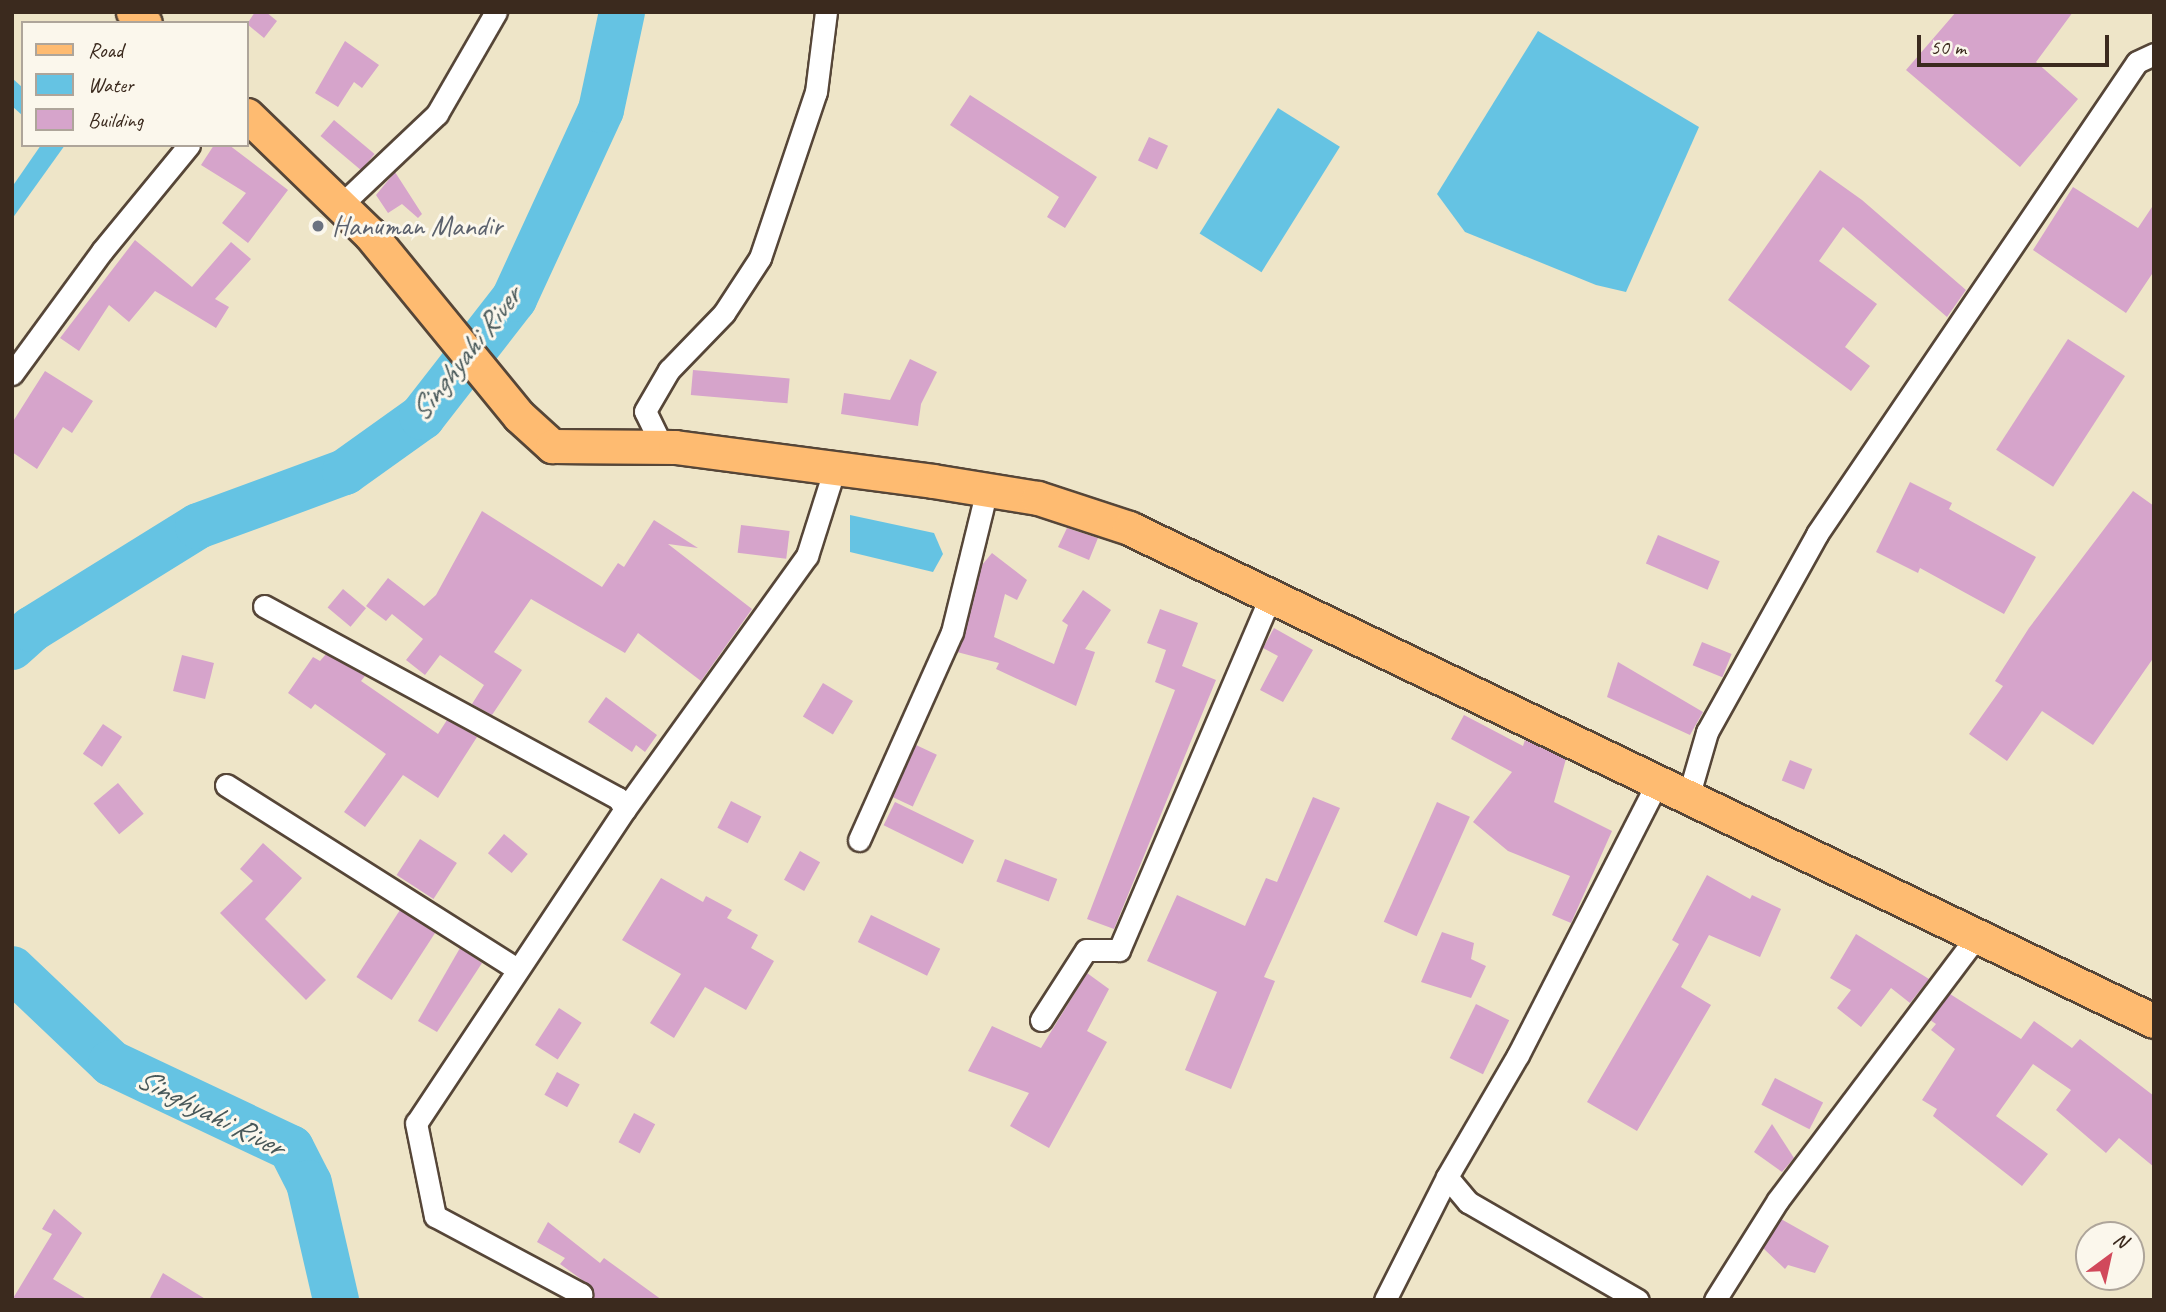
<!DOCTYPE html>
<style>
body{margin:0}
#map{position:relative;width:2166px;height:1312px;overflow:hidden;background:#eee5c8;font-family:Caveat,sans-serif}
div>[style]{position:absolute}
[style*='--x']{left:calc(var(--x)*1px);top:calc(var(--y)*1px);width:calc(var(--w)*1px);rotate:calc(var(--a)*1deg)}
.water>*{inset:0;background:#65c3e3;transform-origin:0 0}
.river>*{height:46px;margin:-23px;padding:0 23px;transform-origin:23px;border-radius:23px;background:#65c3e3}
.building>*{inset:0;background:#d6a4cb;transform-origin:0 0}
.roads{filter:drop-shadow(2px 0 #564638) drop-shadow(-2px 0 #564638) drop-shadow(0 2px #564638) drop-shadow(0 -2px #564638)}
.street>*{height:21px;margin:-10.5px;padding:0 10.5px;transform-origin:10.5px;border-radius:10.5px;background:#fff}
.primary>*{height:33px;margin:-16.5px;padding:0 16.5px;transform-origin:16.5px;border-radius:16.5px;background:#febb71}
.dots>*{width:19px;height:19px;translate:-50% -50%;box-sizing:border-box;border:4px solid #fbf7ec;border-radius:50%}
span{translate:-50% -50%;white-space:nowrap;text-align:center;line-height:1.15;-webkit-text-stroke:6px #fbf7ec;paint-order:stroke}
.worship-label{font-size:28px;color:#5b616d}
.left{translate:0 -50%;text-align:left}
.water-label{font-size:30px;color:#485859;font-style:italic}
.frame{position:absolute;inset:0;border:14px solid #3b2a1e;pointer-events:none}
.legend{position:absolute;left:21px;top:21px;width:228px;height:126px;box-sizing:border-box;background:#fbf7ec;border:2px solid #aea59a;margin:0;padding:9px 12px;list-style:none;font-size:21px;color:#3b2a1e}
.legend li{display:flex;align-items:center;gap:14px;height:35px}
.legend b{width:35px;border:2px solid #aea59a}
.north{position:absolute;left:2075px;top:1221px;width:70px;height:70px;box-sizing:border-box;background:#fbf7ec;border:2px solid #aea59a;border-radius:50%;rotate:33deg;font-size:19px;font-weight:700;line-height:28px;text-align:center;color:#3b2a1e}
.north::after{content:'';display:block;margin:auto;width:24px;height:32px;background:#d1495b;clip-path:polygon(50% 0,100% 100%,50% 72%,0 100%)}
.scale{position:absolute;left:1917px;top:35px;width:192px;height:32px;box-sizing:border-box;border:4px solid #3b2a1e;border-top:0;padding-left:9px;font-size:21px;line-height:24px;white-space:nowrap;color:#3b2a1e;-webkit-text-stroke:5px #fbf7ec;paint-order:stroke}
</style>
<div id="map">
<div class="water">
<i style="clip-path:polygon(1538px 31px,1699px 127px,1626px 292px,1596px 285px,1465px 232px,1437px 194px)"></i>
<i style="clip-path:polygon(12px 78px,23px 88px,23px 116px,12px 106px)"></i>
<i style="left:1278px;top:108px;width:73px;height:148px;rotate:32deg"></i>
<i style="clip-path:polygon(41px 145px,65px 145px,12px 219px,12px 187px)"></i>
<i style="clip-path:polygon(850px 515px,934px 533px,943px 554px,933px 572px,850px 552px)"></i>
</div>
<div class="river">
<i style="--x:12;--y:647;--w:27;--a:-42"></i>
<i style="--x:32;--y:629;--w:195;--a:-31.8"></i>
<i style="--x:198;--y:526;--w:157;--a:-20.2"></i>
<i style="--x:345;--y:472;--w:95;--a:-35.5"></i>
<i style="--x:422;--y:417;--w:150;--a:-52.1"></i>
<i style="--x:514;--y:299;--w:208;--a:-65.3"></i>
<i style="--x:601;--y:110;--w:100;--a:-77.9"></i>
<i style="--x:12;--y:969;--w:137;--a:43.5"></i>
<i style="--x:111;--y:1063;--w:199;--a:25.3"></i>
<i style="--x:291;--y:1148;--w:39;--a:63"></i>
<i style="--x:309;--y:1183;--w:120;--a:77"></i>
</div>
<div class="building">
<i style="clip-path:polygon(255px 12px,266px 12px,277px 21px,264px 38px,247px 24px)"></i>
<i style="clip-path:polygon(1956px 12px,2073px 12px,2036px 62px,2078px 99px,2020px 167px,1906px 70px)"></i>
<i style="clip-path:polygon(345px 41px,379px 65px,362px 88px,354px 82px,338px 107px,315px 93px)"></i>
<i style="clip-path:polygon(970px 95px,1097px 177px,1065px 228px,1047px 217px,1059px 197px,950px 125px)"></i>
<i style="left:334px;top:120px;width:53px;height:21px;rotate:40deg"></i>
<i style="left:1149px;top:137px;width:21px;height:26px;rotate:25deg"></i>
<i style="clip-path:polygon(214px 145px,229px 145px,288px 190px,248px 243px,222px 223px,246px 193px,201px 165px)"></i>
<i style="clip-path:polygon(1820px 170px,1862px 200px,1966px 290px,1947px 317px,1843px 227px,1819px 261px,1877px 304px,1845px 347px,1870px 366px,1851px 391px,1728px 300px)"></i>
<i style="clip-path:polygon(395px 172px,422px 214px,418px 218px,402px 204px,388px 213px,376px 195px)"></i>
<i style="clip-path:polygon(2073px 187px,2138px 228px,2154px 204px,2154px 271px,2126px 313px,2033px 250px)"></i>
<i style="clip-path:polygon(135px 240px,192px 287px,231px 242px,251px 259px,215px 299px,229px 307px,216px 328px,155px 291px,129px 322px,109px 305px,79px 351px,60px 338px)"></i>
<i style="left:2068px;top:339px;width:68px;height:132px;rotate:33deg"></i>
<i style="clip-path:polygon(910px 359px,937px 372px,921px 404px,918px 426px,841px 414px,844px 393px,890px 400px)"></i>
<i style="left:693px;top:370px;width:97px;height:25px;rotate:5deg"></i>
<i style="clip-path:polygon(45px 371px,93px 401px,72px 433px,63px 427px,37px 469px,12px 452px,12px 423px)"></i>
<i style="clip-path:polygon(1910px 482px,1952px 503px,1949px 509px,2036px 557px,2004px 614px,1920px 568px,1918px 573px,1876px 552px)"></i>
<i style="clip-path:polygon(2133px 491px,2154px 506px,2154px 657px,2093px 745px,2042px 711px,2007px 761px,1969px 734px,2003px 686px,1995px 681px,2029px 628px)"></i>
<i style="clip-path:polygon(482px 511px,602px 587px,618px 563px,624px 567px,654px 520px,698px 548px,668px 544px,752px 609px,701px 681px,638px 633px,625px 653px,531px 599px,494px 652px,522px 670px,492px 715px,472px 704px,484px 685px,440px 655px,425px 675px,406px 660px,423px 639px,392px 614px,386px 621px,366px 606px,388px 578px,424px 606px,436px 595px)"></i>
<i style="left:741px;top:525px;width:49px;height:28px;rotate:7deg"></i>
<i style="clip-path:polygon(1067px 528px,1098px 538px,1089px 560px,1058px 547px)"></i>
<i style="left:1658px;top:535px;width:67px;height:31px;rotate:23deg"></i>
<i style="clip-path:polygon(992px 553px,1027px 580px,1017px 600px,1005px 594px,994px 637px,1054px 664px,1068px 625px,1062px 621px,1083px 590px,1111px 610px,1085px 649px,1095px 652px,1076px 706px,996px 669px,999px 663px,957px 652px,982px 565px)"></i>
<i style="left:343px;top:589px;width:30px;height:24px;rotate:40deg"></i>
<i style="clip-path:polygon(1160px 609px,1198px 623px,1182px 666px,1216px 680px,1114px 929px,1087px 919px,1175px 690px,1155px 682px,1166px 650px,1147px 643px)"></i>
<i style="clip-path:polygon(1274px 628px,1313px 650px,1283px 702px,1260px 690px,1278px 656px,1263px 648px)"></i>
<i style="left:1702px;top:642px;width:32px;height:25px;rotate:22deg"></i>
<i style="clip-path:polygon(326px 654px,365px 676px,361px 681px,438px 734px,447px 720px,477px 737px,438px 798px,403px 775px,365px 827px,344px 812px,386px 754px,315px 704px,311px 709px,288px 693px,313px 657px,320px 661px)"></i>
<i style="left:182px;top:655px;width:33px;height:37px;rotate:14deg"></i>
<i style="clip-path:polygon(1618px 662px,1703px 712px,1690px 735px,1607px 697px)"></i>
<i style="left:823px;top:683px;width:35px;height:39px;rotate:31deg"></i>
<i style="clip-path:polygon(606px 697px,657px 735px,645px 752px,636px 745px,632px 752px,588px 722px)"></i>
<i style="clip-path:polygon(1464px 715px,1523px 746px,1525px 740px,1566px 759px,1554px 802px,1612px 831px,1571px 923px,1552px 915px,1570px 876px,1508px 851px,1473px 822px,1512px 772px,1451px 739px)"></i>
<i style="left:103px;top:724px;width:23px;height:36px;rotate:34deg"></i>
<i style="left:916px;top:745px;width:23px;height:57px;rotate:25deg"></i>
<i style="left:1790px;top:760px;width:24px;height:22px;rotate:22deg"></i>
<i style="left:118px;top:783px;width:40px;height:32px;rotate:50deg"></i>
<i style="clip-path:polygon(1313px 797px,1340px 808px,1264px 977px,1275px 981px,1231px 1089px,1185px 1070px,1217px 992px,1147px 961px,1177px 895px,1245px 926px,1266px 878px,1277px 882px)"></i>
<i style="left:731px;top:801px;width:34px;height:30px;rotate:27deg"></i>
<i style="left:895px;top:802px;width:88px;height:26px;rotate:26deg"></i>
<i style="left:1437px;top:802px;width:36px;height:131px;rotate:24deg"></i>
<i style="left:504px;top:834px;width:31px;height:25px;rotate:40deg"></i>
<i style="left:420px;top:839px;width:44px;height:43px;rotate:33deg"></i>
<i style="clip-path:polygon(263px 843px,302px 878px,265px 919px,326px 980px,306px 1000px,220px 913px,253px 881px,240px 869px)"></i>
<i style="left:800px;top:851px;width:23px;height:33px;rotate:29deg"></i>
<i style="left:1005px;top:859px;width:56px;height:24px;rotate:21deg"></i>
<i style="clip-path:polygon(1707px 875px,1750px 899px,1752px 895px,1781px 909px,1760px 957px,1709px 935px,1681px 987px,1711px 1005px,1637px 1131px,1587px 1102px,1679px 944px,1672px 940px)"></i>
<i style="clip-path:polygon(661px 878px,703px 902px,706px 896px,732px 910px,727px 918px,758px 935px,751px 948px,774px 961px,746px 1010px,705px 987px,674px 1038px,650px 1023px,681px 974px,622px 940px)"></i>
<i style="left:400px;top:910px;width:42px;height:80px;rotate:33deg"></i>
<i style="left:871px;top:915px;width:77px;height:30px;rotate:26deg"></i>
<i style="clip-path:polygon(1442px 932px,1474px 943px,1471px 959px,1486px 966px,1471px 998px,1421px 982px)"></i>
<i style="clip-path:polygon(1856px 934px,1929px 979px,1910px 1003px,1891px 988px,1861px 1027px,1837px 1008px,1851px 990px,1830px 978px)"></i>
<i style="clip-path:polygon(460px 948px,482px 963px,437px 1032px,418px 1021px)"></i>
<i style="clip-path:polygon(1087px 973px,1109px 989px,1087px 1031px,1107px 1042px,1049px 1148px,1010px 1126px,1029px 1093px,968px 1071px,992px 1026px,1041px 1048px)"></i>
<i style="clip-path:polygon(1950px 994px,2021px 1039px,2034px 1021px,2072px 1048px,2080px 1039px,2154px 1096px,2154px 1167px,2119px 1138px,2106px 1153px,2056px 1110px,2071px 1090px,2033px 1064px,1996px 1116px,2048px 1154px,2022px 1186px,1933px 1116px,1937px 1109px,1922px 1100px,1955px 1049px,1931px 1030px,1936px 1024px,1930px 1020px)"></i>
<i style="left:1476px;top:1004px;width:37px;height:60px;rotate:26deg"></i>
<i style="left:559px;top:1008px;width:27px;height:44px;rotate:33deg"></i>
<i style="left:557px;top:1072px;width:26px;height:26px;rotate:29deg"></i>
<i style="left:1775px;top:1078px;width:54px;height:30px;rotate:27deg"></i>
<i style="left:634px;top:1113px;width:24px;height:33px;rotate:28deg"></i>
<i style="clip-path:polygon(1772px 1124px,1794px 1158px,1782px 1172px,1754px 1152px)"></i>
<i style="clip-path:polygon(54px 1209px,82px 1233px,53px 1279px,88px 1300px,12px 1300px,52px 1234px,42px 1229px)"></i>
<i style="clip-path:polygon(1781px 1219px,1829px 1246px,1815px 1273px,1788px 1265px,1785px 1269px,1763px 1248px)"></i>
<i style="clip-path:polygon(548px 1222px,600px 1263px,604px 1258px,662px 1300px,592px 1300px,592px 1287px,560px 1264px,565px 1258px,537px 1242px)"></i>
<i style="clip-path:polygon(163px 1273px,207px 1300px,149px 1300px)"></i>
</div>
<div class="roads">
<div class="street">
<i style="--x:340;--y:206;--w:134;--a:-43.5"></i>
<i style="--x:437;--y:114;--w:118;--a:-60"></i>
<i style="--x:12;--y:374;--w:152;--a:-53.8"></i>
<i style="--x:102;--y:251;--w:137;--a:-50.6"></i>
<i style="--x:664;--y:450;--w:43;--a:-116"></i>
<i style="--x:645;--y:411;--w:48;--a:-59.7"></i>
<i style="--x:669;--y:370;--w:79;--a:-46"></i>
<i style="--x:724;--y:313;--w:66;--a:-56.8"></i>
<i style="--x:760;--y:258;--w:175;--a:-71.4"></i>
<i style="--x:816;--y:92;--w:81;--a:-82.9"></i>
<i style="--x:264;--y:606;--w:403;--a:28.5"></i>
<i style="--x:618;--y:798;--w:13;--a:58"></i>
<i style="--x:625;--y:809;--w:377;--a:123.6"></i>
<i style="--x:416;--y:1123;--w:95;--a:78.5"></i>
<i style="--x:435;--y:1216;--w:166;--a:28.1"></i>
<i style="--x:581;--y:1294;--w:8;--a:130"></i>
<i style="--x:226;--y:785;--w:344;--a:32.3"></i>
<i style="--x:1689;--y:794;--w:65;--a:-73.8"></i>
<i style="--x:1707;--y:732;--w:227;--a:-60.9"></i>
<i style="--x:1817;--y:534;--w:570;--a:-55.86"></i>
<i style="--x:2137;--y:62;--w:19;--a:-25"></i>
<i style="--x:625;--y:809;--w:312;--a:-54.3"></i>
<i style="--x:807;--y:556;--w:89;--a:-72.4"></i>
<i style="--x:859;--y:840;--w:228;--a:-65.9"></i>
<i style="--x:952;--y:632;--w:146;--a:-76.2"></i>
<i style="--x:1041;--y:1020;--w:83;--a:-57.3"></i>
<i style="--x:1086;--y:950;--w:33;--a:0"></i>
<i style="--x:1119;--y:950;--w:385;--a:-66.8"></i>
<i style="--x:1447;--y:1177;--w:33;--a:50"></i>
<i style="--x:1468;--y:1202;--w:196;--a:30"></i>
<i style="--x:1385;--y:1300;--w:138;--a:-63.2"></i>
<i style="--x:1447;--y:1177;--w:141;--a:-59.8"></i>
<i style="--x:1518;--y:1055;--w:309;--a:-62.9"></i>
<i style="--x:1715;--y:1300;--w:118;--a:-57.8"></i>
<i style="--x:1778;--y:1200;--w:332;--a:-53"></i>
</div>
<div class="primary">
<i style="--x:133;--y:12;--w:16;--a:43"></i>
<i style="--x:247;--y:115;--w:171;--a:44.1"></i>
<i style="--x:370;--y:234;--w:235;--a:50.7"></i>
<i style="--x:519;--y:416;--w:45;--a:42.3"></i>
<i style="--x:552;--y:446;--w:123;--a:0.5"></i>
<i style="--x:675;--y:447;--w:260;--a:7.5"></i>
<i style="--x:933;--y:481;--w:106;--a:9.2"></i>
<i style="--x:1038;--y:498;--w:96;--a:18.2"></i>
<i style="--x:1129;--y:528;--w:1137;--a:25.69"></i>
</div>
</div>
<div class="dots">
<i style="left:318px;top:226px;background:#6b7280"></i>
</div>
<div class="worship-label">
<span class="left" style="left:332px;top:226px">Hanuman Mandir</span>
</div>
<div class="water-label">
<span style="left:465px;top:354px;rotate:-52deg">Singhyahi River</span>
<span style="left:210px;top:1112px;rotate:27deg">Singhyahi River</span>
</div>
<div class="frame"></div>
<ul class="legend">
<li><b style="height:9px;background:#febb71"></b>Road</li>
<li><b style="height:19px;background:#65c3e3"></b>Water</li>
<li><b style="height:19px;background:#d6a4cb"></b>Building</li>
</ul>
<div class="north">N</div>
<div class="scale">50 m</div>
</div>
